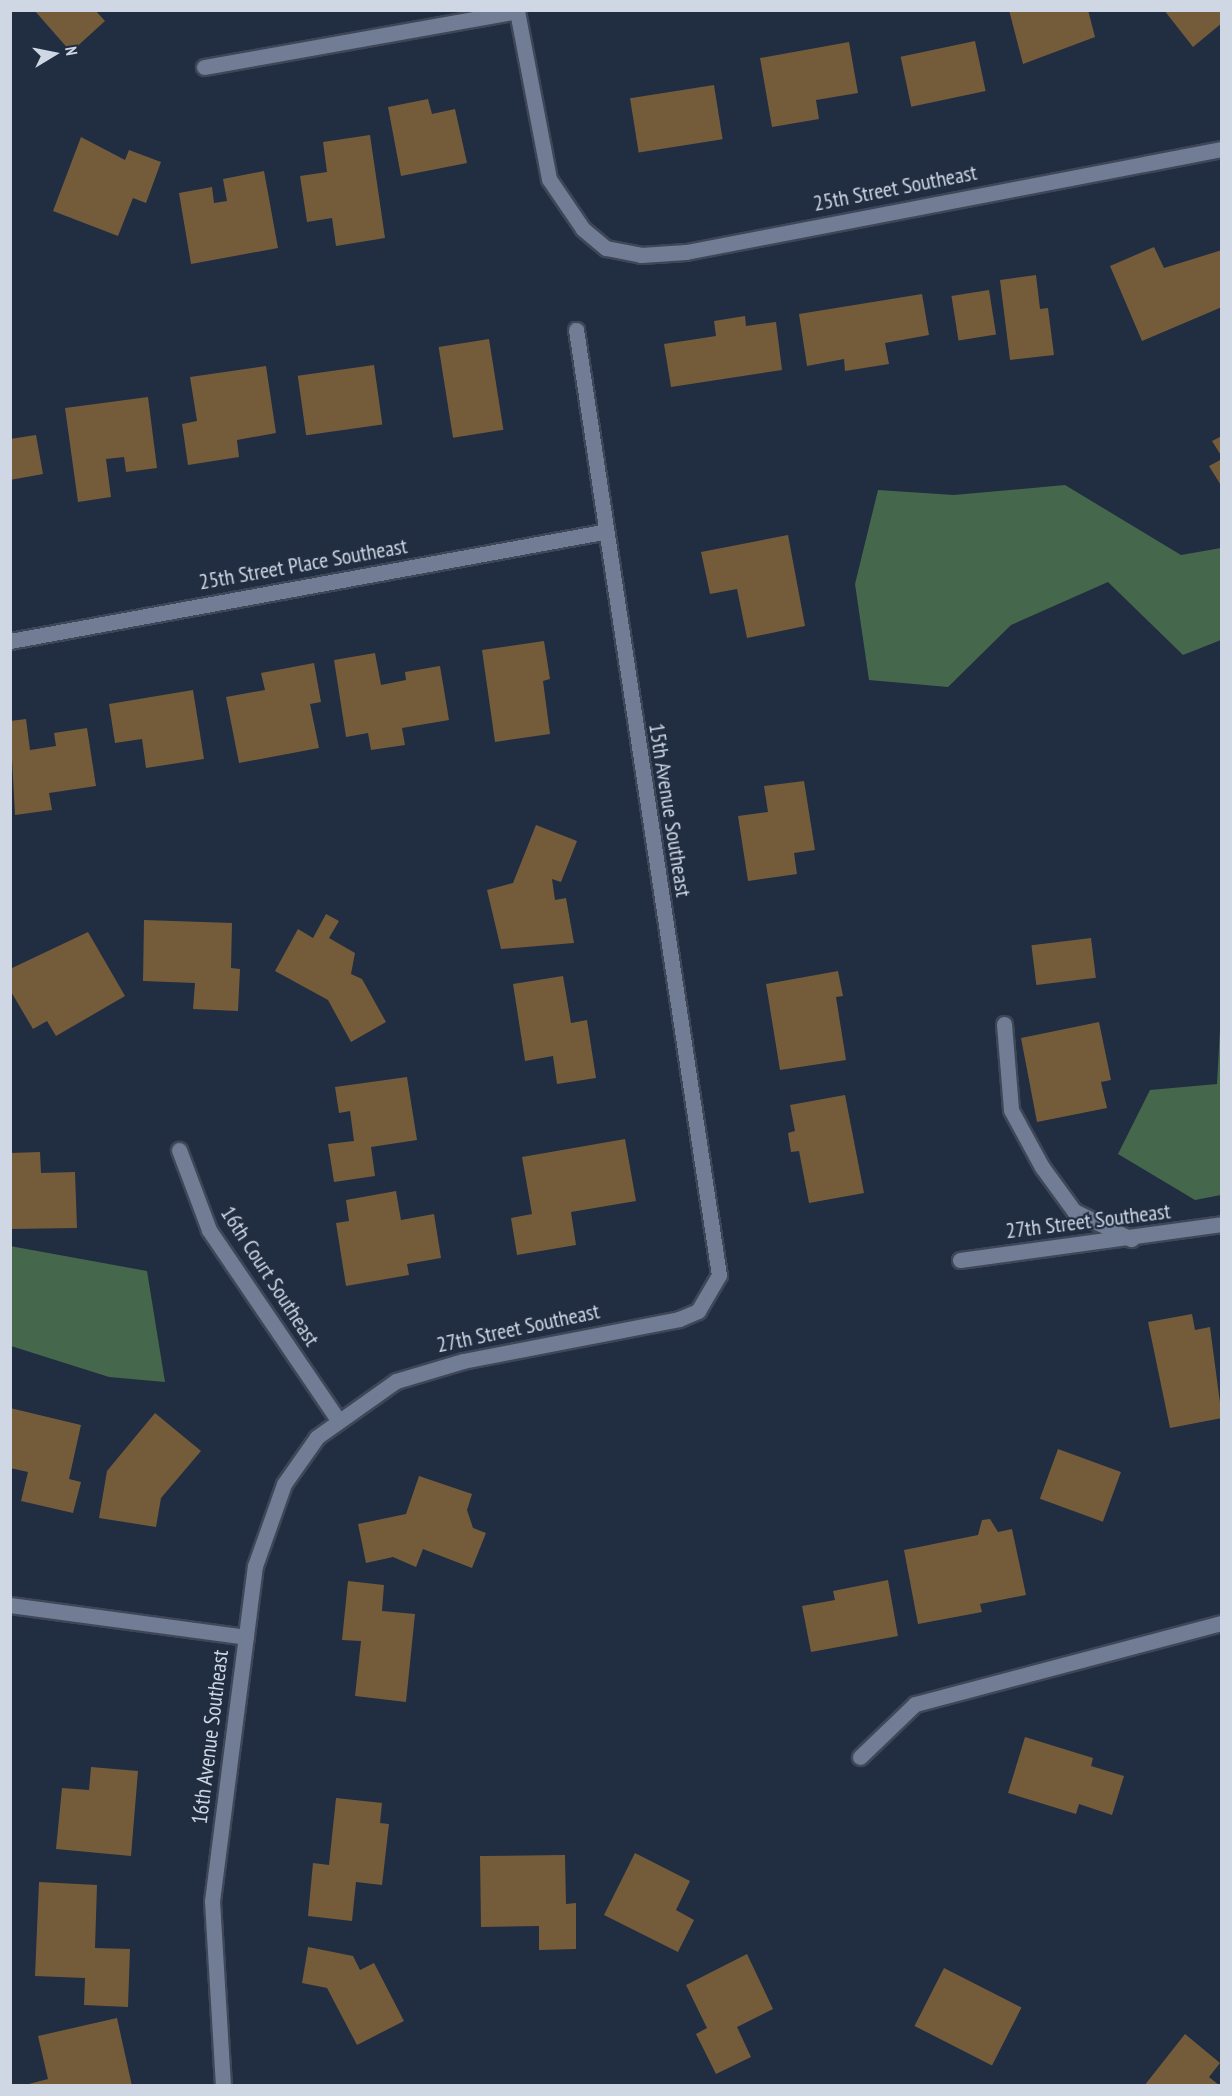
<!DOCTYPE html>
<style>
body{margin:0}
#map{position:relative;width:1232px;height:2096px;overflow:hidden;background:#212d41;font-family:"PT Sans Narrow",sans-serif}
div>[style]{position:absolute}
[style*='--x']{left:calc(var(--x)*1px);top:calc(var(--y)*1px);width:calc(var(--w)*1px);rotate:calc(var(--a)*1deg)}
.forest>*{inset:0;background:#45674c}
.building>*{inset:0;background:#745c3b;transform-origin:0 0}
.roads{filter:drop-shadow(2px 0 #3e4758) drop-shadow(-2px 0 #3e4758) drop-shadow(0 2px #3e4758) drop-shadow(0 -2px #3e4758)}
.lane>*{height:15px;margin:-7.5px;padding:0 7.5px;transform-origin:7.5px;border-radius:7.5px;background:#707d95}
.street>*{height:15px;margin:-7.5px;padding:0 7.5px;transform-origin:7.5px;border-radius:7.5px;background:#707d95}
span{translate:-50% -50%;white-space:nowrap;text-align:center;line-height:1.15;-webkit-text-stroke:4.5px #212d41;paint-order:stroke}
.street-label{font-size:22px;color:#cfd7e4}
.frame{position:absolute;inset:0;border:12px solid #cfd7e4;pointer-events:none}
.north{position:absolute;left:24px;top:24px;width:60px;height:60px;-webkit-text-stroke:4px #212d41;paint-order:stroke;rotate:80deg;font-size:16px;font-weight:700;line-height:24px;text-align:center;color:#cfd7e4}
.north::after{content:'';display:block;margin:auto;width:21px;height:27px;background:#cfd7e4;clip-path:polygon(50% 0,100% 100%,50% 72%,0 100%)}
</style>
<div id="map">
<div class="forest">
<i style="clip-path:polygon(1065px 485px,1181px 555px,1221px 548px,1221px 640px,1183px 655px,1108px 582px,1011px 625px,948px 687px,869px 680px,855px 584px,878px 490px,954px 495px)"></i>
<i style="clip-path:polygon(1221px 1011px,1221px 1195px,1195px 1200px,1118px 1154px,1150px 1090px,1217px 1084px)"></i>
<i style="clip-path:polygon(10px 1246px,147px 1271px,165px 1382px,109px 1377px,11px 1346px)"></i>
</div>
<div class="building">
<i style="clip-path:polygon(34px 10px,95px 10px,105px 21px,71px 52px)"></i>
<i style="clip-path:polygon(1009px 10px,1088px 10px,1095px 37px,1023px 64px)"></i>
<i style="clip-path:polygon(1164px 10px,1222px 10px,1222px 23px,1193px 47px)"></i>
<i style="left:975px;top:41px;width:51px;height:76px;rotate:78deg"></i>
<i style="clip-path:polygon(849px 42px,858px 93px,816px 100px,819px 119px,772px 127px,760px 58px)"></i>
<i style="left:714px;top:85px;width:55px;height:85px;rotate:81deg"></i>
<i style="clip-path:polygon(428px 99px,432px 114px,455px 109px,467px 163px,401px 176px,388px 107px)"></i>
<i style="clip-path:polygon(370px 135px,385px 238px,336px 246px,332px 218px,307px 222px,300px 176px,327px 172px,323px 142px)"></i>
<i style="clip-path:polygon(81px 137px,125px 160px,129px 150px,161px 162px,146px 203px,133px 198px,118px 236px,53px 211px)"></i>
<i style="clip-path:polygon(264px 171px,278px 248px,191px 264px,179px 193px,212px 187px,214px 203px,227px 201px,223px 179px)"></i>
<i style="clip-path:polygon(1154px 247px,1164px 268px,1222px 250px,1222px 307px,1142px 341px,1110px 266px)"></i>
<i style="clip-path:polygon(1036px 275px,1040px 309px,1048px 308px,1054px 355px,1010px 360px,1000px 280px)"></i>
<i style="left:989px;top:290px;width:45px;height:38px;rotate:81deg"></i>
<i style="clip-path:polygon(922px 294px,929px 335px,885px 343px,889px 364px,845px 371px,844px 359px,807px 366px,799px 314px)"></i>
<i style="clip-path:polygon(745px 316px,746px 326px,776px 322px,782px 370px,671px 387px,664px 344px,716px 336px,714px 321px)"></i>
<i style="left:489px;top:339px;width:92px;height:51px;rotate:81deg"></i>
<i style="left:374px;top:365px;width:60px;height:77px;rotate:82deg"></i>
<i style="clip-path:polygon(266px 366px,276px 433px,237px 440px,239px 457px,188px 465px,182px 424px,197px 421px,190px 377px)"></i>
<i style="clip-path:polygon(148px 397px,157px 468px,126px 472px,124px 457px,106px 459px,111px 497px,78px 502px,65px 408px)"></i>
<i style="clip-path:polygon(36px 435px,43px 474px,10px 480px,10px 439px)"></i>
<i style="clip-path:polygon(1222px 436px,1222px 457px,1212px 441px)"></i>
<i style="clip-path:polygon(1222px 459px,1222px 487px,1209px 466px)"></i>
<i style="clip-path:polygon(788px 535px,805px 626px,747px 638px,737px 589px,710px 594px,701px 552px)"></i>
<i style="clip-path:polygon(544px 641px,550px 679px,543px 681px,550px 734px,495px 742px,482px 650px)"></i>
<i style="clip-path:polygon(375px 653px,381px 685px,406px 680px,405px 672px,440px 666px,449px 720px,402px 728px,405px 745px,371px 750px,368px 733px,346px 737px,334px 660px)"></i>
<i style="clip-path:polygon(314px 663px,321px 702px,310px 704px,319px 748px,239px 763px,226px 697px,265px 690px,261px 673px)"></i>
<i style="clip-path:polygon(193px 690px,204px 759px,146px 768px,142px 739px,115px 743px,109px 704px)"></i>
<i style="clip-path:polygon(26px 719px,30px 750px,56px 746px,54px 733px,87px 728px,96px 786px,49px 793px,52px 810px,15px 815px,10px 721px)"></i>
<i style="clip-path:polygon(804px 781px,815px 850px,794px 853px,797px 874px,748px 881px,738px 816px,768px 812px,764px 786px)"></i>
<i style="clip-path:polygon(536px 825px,577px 841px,561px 882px,552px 879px,555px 900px,566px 898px,574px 943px,501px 949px,487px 890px,513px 883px)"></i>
<i style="clip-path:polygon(326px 914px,339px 921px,329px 938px,355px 953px,351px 974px,362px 979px,386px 1022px,351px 1042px,328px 1000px,275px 971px,298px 929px,313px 938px)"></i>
<i style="clip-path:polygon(144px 920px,232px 923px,231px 968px,240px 969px,238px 1011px,193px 1009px,195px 983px,143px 981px)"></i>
<i style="clip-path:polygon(88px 932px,125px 996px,56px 1036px,47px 1021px,33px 1029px,10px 990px,10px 969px)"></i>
<i style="left:1091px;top:938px;width:40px;height:60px;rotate:83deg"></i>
<i style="clip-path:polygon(838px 971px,843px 996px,836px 997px,846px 1060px,780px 1070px,766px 984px)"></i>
<i style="clip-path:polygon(563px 976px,571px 1023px,587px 1020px,596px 1078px,557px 1084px,553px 1056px,525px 1061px,513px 984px)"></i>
<i style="clip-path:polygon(1099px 1022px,1111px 1080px,1101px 1082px,1107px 1108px,1037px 1122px,1021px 1038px)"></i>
<i style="clip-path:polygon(407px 1077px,417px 1140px,371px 1147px,375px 1176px,334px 1182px,328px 1144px,354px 1141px,350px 1111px,339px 1113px,335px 1087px)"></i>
<i style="clip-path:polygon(845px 1095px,864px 1193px,809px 1203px,799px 1151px,791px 1152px,788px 1133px,795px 1131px,790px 1105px)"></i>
<i style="clip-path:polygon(625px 1139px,636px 1201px,571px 1212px,576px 1245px,517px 1255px,511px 1218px,532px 1214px,522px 1157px)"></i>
<i style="clip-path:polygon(40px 1152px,41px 1173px,75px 1172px,77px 1228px,10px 1229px,10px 1153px)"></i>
<i style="clip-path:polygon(396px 1191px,401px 1220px,434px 1214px,441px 1258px,407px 1264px,409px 1275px,346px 1286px,336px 1223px,349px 1221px,346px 1200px)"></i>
<i style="clip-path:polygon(1192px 1314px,1195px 1330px,1210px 1327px,1222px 1418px,1170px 1428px,1148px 1322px)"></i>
<i style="clip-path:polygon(10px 1408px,81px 1425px,69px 1479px,81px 1482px,73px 1513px,21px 1501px,28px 1472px,10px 1468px)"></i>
<i style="clip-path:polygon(155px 1413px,201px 1451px,161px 1498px,156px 1527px,99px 1518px,107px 1471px)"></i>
<i style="left:1058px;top:1449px;width:67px;height:53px;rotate:20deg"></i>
<i style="clip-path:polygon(419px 1476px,472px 1494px,467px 1510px,473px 1528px,486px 1533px,472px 1568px,423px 1549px,416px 1567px,393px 1557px,366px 1563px,358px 1524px,406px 1514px)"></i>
<i style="clip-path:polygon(990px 1519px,998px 1532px,1012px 1529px,1026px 1595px,980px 1604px,982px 1612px,918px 1624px,904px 1550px,978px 1535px,982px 1520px)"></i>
<i style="clip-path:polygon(888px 1580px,898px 1636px,811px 1652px,802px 1606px,835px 1600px,833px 1591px)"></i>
<i style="clip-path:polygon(348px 1581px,384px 1585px,382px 1611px,415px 1614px,406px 1702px,355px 1696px,361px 1641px,342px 1640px)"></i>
<i style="clip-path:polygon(1025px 1737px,1093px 1758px,1091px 1766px,1124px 1776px,1112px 1815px,1079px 1804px,1076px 1814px,1008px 1793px)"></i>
<i style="clip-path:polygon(91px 1767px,138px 1771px,131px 1856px,56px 1849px,62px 1788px,89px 1790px)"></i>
<i style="clip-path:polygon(336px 1798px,382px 1803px,380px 1823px,389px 1824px,382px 1885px,356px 1882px,352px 1921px,308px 1916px,313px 1863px,329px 1865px)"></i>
<i style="clip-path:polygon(635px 1853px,690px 1881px,676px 1910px,694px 1920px,678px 1952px,604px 1915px)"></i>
<i style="clip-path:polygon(565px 1855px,566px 1904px,576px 1903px,576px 1949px,539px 1950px,539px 1926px,481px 1927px,480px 1856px)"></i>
<i style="clip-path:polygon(39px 1882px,97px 1885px,95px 1948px,130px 1949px,128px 2007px,84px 2005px,85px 1978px,35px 1976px)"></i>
<i style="clip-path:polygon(308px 1947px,353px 1956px,360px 1970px,374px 1963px,404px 2021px,357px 2045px,327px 1988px,302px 1983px)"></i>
<i style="clip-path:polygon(747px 1954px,773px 2009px,737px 2027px,751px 2057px,716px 2074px,696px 2034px,707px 2028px,686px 1985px)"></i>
<i style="left:944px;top:1968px;width:87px;height:65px;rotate:27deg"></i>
<i style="clip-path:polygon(117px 2018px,132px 2086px,21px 2086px,48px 2079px,38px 2036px)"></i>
<i style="clip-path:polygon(1185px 2034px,1220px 2063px,1209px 2077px,1220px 2086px,1144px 2086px)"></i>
</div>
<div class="roads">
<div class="lane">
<i style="--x:1004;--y:1024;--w:86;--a:85.3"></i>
<i style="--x:1011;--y:1110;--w:65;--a:61.5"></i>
<i style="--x:1042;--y:1167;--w:54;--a:54"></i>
<i style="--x:1074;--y:1211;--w:64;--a:26.2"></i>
</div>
<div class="street">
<i style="--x:204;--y:67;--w:318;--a:-10.1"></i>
<i style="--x:517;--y:11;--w:171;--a:79.2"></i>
<i style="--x:549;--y:179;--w:60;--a:55.8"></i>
<i style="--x:583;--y:229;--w:30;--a:40"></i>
<i style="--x:606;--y:248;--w:36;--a:11"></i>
<i style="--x:641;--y:255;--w:45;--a:-3.8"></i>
<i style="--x:686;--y:252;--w:546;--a:-10.88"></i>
<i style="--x:10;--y:641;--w:603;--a:-10.42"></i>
<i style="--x:179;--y:1150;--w:85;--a:69.4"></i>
<i style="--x:209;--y:1230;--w:230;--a:55.8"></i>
<i style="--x:960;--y:1260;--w:264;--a:-7.8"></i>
<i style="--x:10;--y:1605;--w:238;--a:7.7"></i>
<i style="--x:860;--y:1757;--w:76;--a:-43.9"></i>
<i style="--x:915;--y:1704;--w:318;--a:-14.8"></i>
<i style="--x:223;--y:2086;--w:185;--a:-93.4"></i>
<i style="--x:212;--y:1901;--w:338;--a:-82.7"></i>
<i style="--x:255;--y:1566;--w:87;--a:-70.5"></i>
<i style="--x:284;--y:1484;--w:57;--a:-54.9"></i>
<i style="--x:317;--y:1437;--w:97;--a:-35.3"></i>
<i style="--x:396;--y:1381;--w:70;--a:-16.6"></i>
<i style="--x:463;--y:1361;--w:220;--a:-11"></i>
<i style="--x:679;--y:1319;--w:21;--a:-23"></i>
<i style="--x:698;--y:1311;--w:42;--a:-59.7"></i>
<i style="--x:719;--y:1275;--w:956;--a:-98.6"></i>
</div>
</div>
<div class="street-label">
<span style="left:895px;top:188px;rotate:-11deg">25th Street Southeast</span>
<span style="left:303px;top:564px;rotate:-10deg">25th Street Place Southeast</span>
<span style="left:670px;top:810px;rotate:81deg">15th Avenue Southeast</span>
<span style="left:1088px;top:1221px;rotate:-7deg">27th Street Southeast</span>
<span style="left:270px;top:1276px;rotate:57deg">16th Court Southeast</span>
<span style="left:518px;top:1328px;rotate:-12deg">27th Street Southeast</span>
<span style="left:210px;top:1737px;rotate:-83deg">16th Avenue Southeast</span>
</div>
<div class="frame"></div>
<div class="north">N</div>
</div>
